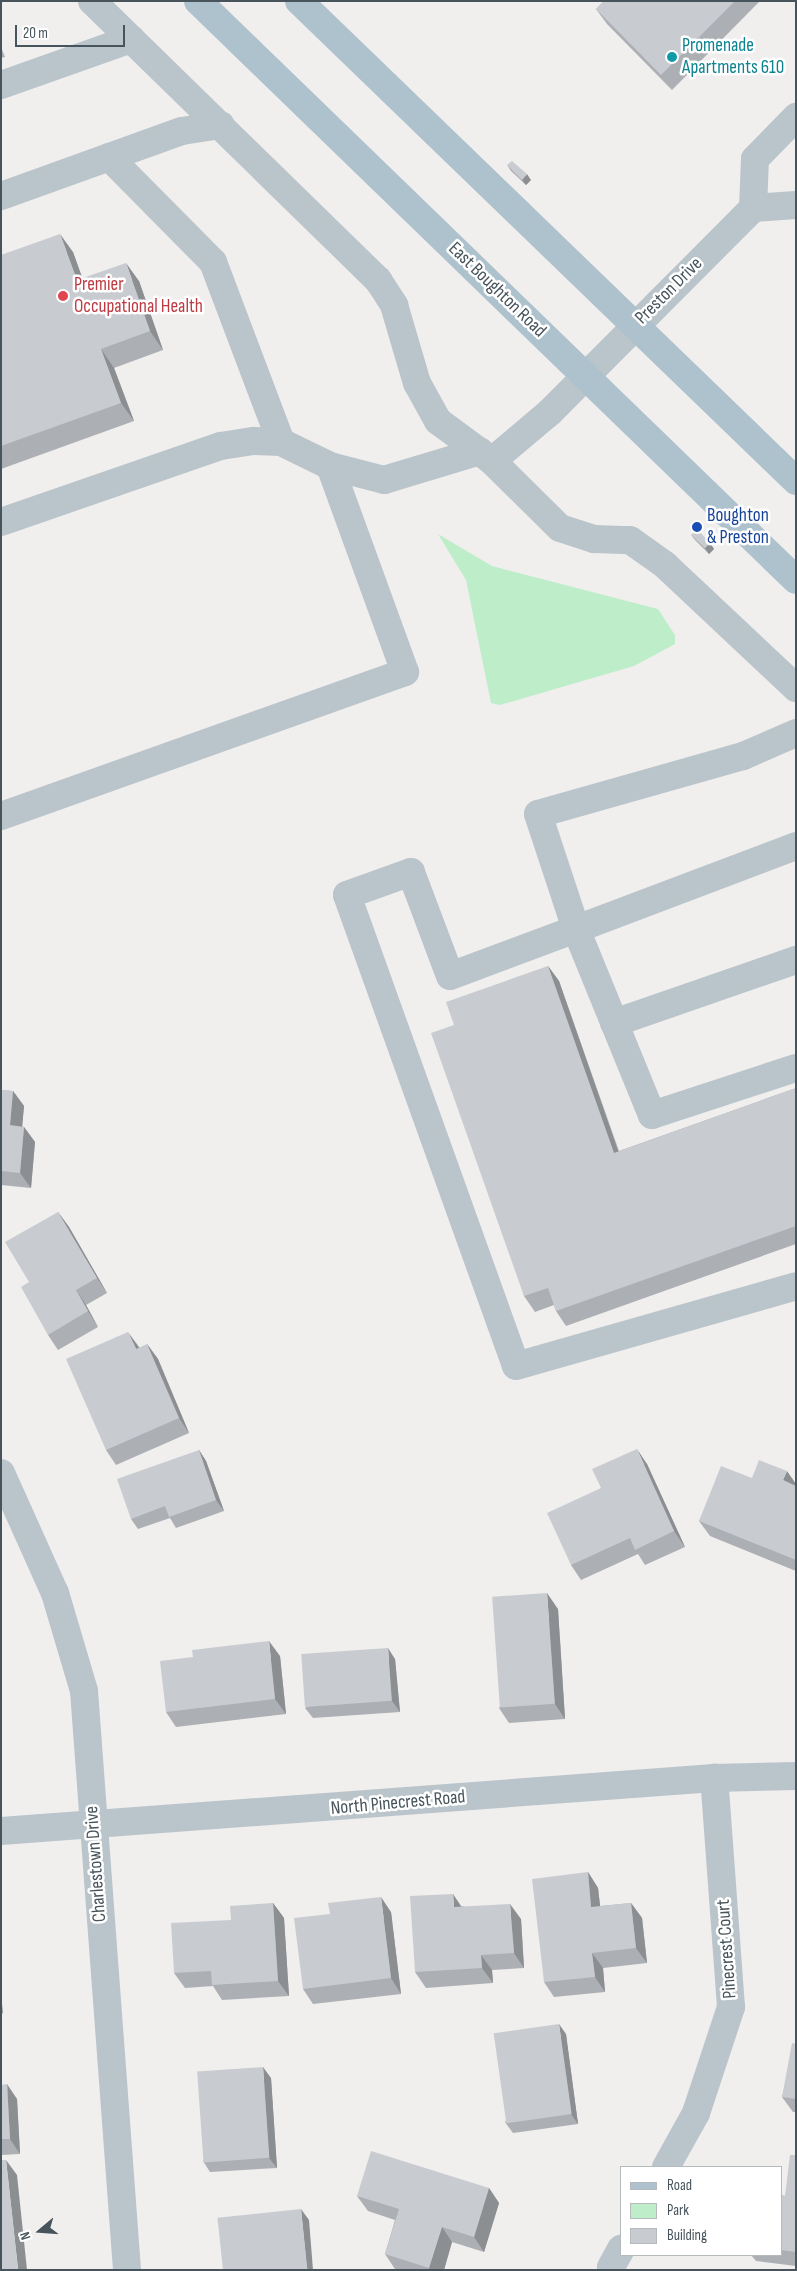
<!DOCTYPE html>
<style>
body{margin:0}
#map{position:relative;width:797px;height:2271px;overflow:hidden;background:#f1eeee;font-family:"Sofia Sans Condensed",sans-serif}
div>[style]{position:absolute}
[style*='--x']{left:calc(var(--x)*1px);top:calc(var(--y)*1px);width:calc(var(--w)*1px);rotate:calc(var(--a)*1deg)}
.green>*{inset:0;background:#bdeec9}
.minor>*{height:28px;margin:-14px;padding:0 14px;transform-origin:14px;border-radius:14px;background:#bac5cb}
.major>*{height:28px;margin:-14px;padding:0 14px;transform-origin:14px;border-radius:14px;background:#aec2cd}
.wall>*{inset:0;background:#acafb4}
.shaded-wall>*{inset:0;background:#8c8f92}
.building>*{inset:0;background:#c8ccd1;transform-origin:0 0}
.dots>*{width:14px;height:14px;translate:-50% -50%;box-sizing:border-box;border:2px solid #fff;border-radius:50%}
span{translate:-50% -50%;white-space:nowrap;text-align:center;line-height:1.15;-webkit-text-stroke:5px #fff;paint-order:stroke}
.culture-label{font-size:19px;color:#0d838f}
.left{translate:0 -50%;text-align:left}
.health-label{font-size:19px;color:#be3a42}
.street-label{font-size:19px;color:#47545b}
.transit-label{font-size:19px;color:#164399}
.frame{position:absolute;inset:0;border:2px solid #47545b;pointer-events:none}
.legend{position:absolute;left:620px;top:2166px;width:162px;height:90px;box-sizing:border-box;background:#fff;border:1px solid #b5bbbd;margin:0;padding:6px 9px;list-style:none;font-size:15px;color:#47545b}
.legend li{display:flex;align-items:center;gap:10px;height:25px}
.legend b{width:25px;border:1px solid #b5bbbd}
.north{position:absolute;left:15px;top:2206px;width:50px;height:50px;-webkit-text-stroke:4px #fff;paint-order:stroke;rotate:252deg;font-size:14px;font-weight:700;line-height:20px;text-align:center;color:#47545b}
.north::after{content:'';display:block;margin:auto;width:18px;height:22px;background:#47545b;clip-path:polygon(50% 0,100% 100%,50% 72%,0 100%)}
.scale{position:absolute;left:15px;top:25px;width:110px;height:22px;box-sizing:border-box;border:2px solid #47545b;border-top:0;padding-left:6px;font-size:15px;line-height:18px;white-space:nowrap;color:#47545b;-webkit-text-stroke:4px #fff;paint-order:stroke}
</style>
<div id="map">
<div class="green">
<i style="clip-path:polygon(438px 534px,492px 566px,658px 609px,675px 635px,675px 644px,634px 666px,500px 705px,491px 703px,466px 580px)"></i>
</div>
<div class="minor">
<i style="--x:92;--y:1;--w:400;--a:44.3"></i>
<i style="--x:378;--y:280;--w:30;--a:57"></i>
<i style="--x:394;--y:305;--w:81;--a:73.6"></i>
<i style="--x:417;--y:383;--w:43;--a:61.1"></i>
<i style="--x:438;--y:421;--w:67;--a:36.5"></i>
<i style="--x:492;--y:461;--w:95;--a:44.6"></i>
<i style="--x:560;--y:528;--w:36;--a:18"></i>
<i style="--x:594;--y:539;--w:36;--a:2"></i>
<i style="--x:630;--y:540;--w:43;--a:35.5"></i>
<i style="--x:665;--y:565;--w:180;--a:43.2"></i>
<i style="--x:1;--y:85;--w:138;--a:-19.5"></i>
<i style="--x:109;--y:157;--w:148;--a:45.3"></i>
<i style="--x:213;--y:262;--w:192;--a:69.3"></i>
<i style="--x:1;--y:196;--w:192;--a:-19.8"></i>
<i style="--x:182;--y:131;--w:39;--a:-9"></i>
<i style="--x:753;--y:208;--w:49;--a:-87.7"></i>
<i style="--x:755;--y:159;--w:59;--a:-45.7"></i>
<i style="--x:492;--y:461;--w:76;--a:-40.2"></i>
<i style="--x:550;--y:412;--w:288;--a:-45.1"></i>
<i style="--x:753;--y:208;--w:43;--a:-4"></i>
<i style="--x:1;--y:522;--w:233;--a:-19.1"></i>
<i style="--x:221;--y:446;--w:33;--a:-9"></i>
<i style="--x:254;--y:441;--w:27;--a:2"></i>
<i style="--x:281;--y:442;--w:55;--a:26.1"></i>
<i style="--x:330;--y:466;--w:56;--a:14.5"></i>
<i style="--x:384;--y:480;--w:100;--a:-16.8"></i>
<i style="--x:796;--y:733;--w:58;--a:156.5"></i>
<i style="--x:743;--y:756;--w:213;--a:164.2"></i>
<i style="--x:538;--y:814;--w:121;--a:71.7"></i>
<i style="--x:576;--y:929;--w:134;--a:159.5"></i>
<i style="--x:450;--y:976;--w:111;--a:-110.6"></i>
<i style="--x:411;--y:872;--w:68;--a:160.2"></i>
<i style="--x:347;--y:895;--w:500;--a:70.26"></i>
<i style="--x:516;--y:1366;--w:291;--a:-15.9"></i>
<i style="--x:1;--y:816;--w:429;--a:-19.6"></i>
<i style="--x:405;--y:672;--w:219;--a:-110"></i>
<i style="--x:796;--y:846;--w:235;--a:159.3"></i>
<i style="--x:576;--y:929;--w:201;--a:67.8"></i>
<i style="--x:652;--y:1115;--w:151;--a:-18.1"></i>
<i style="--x:614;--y:1023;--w:193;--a:-19.1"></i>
<i style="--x:1;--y:1473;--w:132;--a:65.8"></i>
<i style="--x:55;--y:1593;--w:102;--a:73.5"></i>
<i style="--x:84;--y:1691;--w:581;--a:85.75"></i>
<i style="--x:1;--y:1831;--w:715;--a:-4.25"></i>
<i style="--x:714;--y:1778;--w:82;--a:-1.4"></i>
<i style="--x:666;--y:2167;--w:62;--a:-60.9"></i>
<i style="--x:696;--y:2113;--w:112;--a:-71.7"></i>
<i style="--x:731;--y:2007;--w:230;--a:-94.2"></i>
<i style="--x:611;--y:2267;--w:21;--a:-61"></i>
</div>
<div class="major">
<i style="--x:198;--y:1;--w:832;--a:44.08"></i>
<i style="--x:299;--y:1;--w:691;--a:44"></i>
</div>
<div class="wall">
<i style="clip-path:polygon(604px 1px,760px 1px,672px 90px,607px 24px,596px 9px)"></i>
<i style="clip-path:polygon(1px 47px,5px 57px,1px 58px)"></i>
<i style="clip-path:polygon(507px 165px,531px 180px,526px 185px,511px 171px)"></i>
<i style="clip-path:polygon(73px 252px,82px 278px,139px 281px,163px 350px,114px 368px,134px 421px,1px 469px,1px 255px)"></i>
<i style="clip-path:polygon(691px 535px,710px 543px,714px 549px,709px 554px,695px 540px)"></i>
<i style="clip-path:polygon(548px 966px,559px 981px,619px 1151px,796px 1088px,796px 1244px,566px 1326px,556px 1311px,554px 1305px,535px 1312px,524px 1296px,454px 1025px)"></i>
<i style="clip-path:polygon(1px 1090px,13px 1091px,24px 1106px,22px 1126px,24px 1127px,35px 1142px,31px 1188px,1px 1185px)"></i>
<i style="clip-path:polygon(58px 1212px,69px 1227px,107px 1293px,86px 1305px,98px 1327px,58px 1350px,48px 1335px,29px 1282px)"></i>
<i style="clip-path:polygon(147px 1344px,158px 1359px,189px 1433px,116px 1465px,106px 1450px)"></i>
<i style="clip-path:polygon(199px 1450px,206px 1461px,224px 1511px,176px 1528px,170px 1518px,138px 1529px,131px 1519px)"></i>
<i style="clip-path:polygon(647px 1464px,685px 1547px,645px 1565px,638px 1554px,581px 1580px,571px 1565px,601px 1488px)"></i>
<i style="clip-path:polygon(752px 1478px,796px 1484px,796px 1571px,710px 1536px,699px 1521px)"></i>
<i style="clip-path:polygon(558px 1609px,565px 1719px,509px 1723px,499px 1708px)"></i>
<i style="clip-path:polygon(280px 1656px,286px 1714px,176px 1727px,166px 1712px)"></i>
<i style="clip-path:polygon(395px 1659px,400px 1712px,313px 1718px,305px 1708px)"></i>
<i style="clip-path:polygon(588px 1872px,598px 1888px,600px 1906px,631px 1903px,642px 1918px,647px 1963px,603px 1968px,605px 1992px,554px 1997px,544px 1982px)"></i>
<i style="clip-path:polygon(273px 1903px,284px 1918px,289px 1996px,222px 2000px,213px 1986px,185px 1988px,174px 1973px,231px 1920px)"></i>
<i style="clip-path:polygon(461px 1906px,521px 1919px,524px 1968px,492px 1970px,493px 1983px,426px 1988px,415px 1972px)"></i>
<i style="clip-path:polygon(391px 1912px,401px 1994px,313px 2004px,303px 1989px)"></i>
<i style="clip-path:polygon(566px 2034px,578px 2124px,513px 2133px,505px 2122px)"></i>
<i style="clip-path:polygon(796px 2044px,796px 2112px,793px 2112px,782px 2097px)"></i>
<i style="clip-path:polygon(271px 2078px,277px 2168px,210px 2172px,203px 2161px)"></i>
<i style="clip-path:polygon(1px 2085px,17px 2099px,20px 2154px,1px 2155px)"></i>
<i style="clip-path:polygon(796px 2155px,796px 2266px,756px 2261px,751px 2255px,781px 2255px,781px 2195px,785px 2196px)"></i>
<i style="clip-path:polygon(489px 2188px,499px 2203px,484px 2252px,452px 2242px,444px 2270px,395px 2269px,385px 2254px,395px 2220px,368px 2211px,357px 2196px)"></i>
</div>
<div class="shaded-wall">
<i style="clip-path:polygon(527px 174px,531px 180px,526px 185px,522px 180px)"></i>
<i style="clip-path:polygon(60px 234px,73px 252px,90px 299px,77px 280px)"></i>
<i style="clip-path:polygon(126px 263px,139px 281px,163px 350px,150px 331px)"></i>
<i style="clip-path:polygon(101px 349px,114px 368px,134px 421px,121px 403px)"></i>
<i style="clip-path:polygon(710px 543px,714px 549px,709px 554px,705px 548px)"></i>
<i style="clip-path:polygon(548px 966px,559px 981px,624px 1168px,614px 1153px)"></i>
<i style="clip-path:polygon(13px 1091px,24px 1106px,21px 1140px,10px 1125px)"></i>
<i style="clip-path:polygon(24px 1127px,35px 1142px,31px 1188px,20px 1173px)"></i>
<i style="clip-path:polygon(58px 1212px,69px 1227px,107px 1293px,97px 1278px)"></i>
<i style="clip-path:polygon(76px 1290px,86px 1305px,98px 1327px,88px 1311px)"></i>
<i style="clip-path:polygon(128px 1332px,139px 1347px,146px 1364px,136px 1349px)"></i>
<i style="clip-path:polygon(147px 1344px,158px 1359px,189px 1433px,179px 1418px)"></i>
<i style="clip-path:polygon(637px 1449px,647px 1464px,685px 1547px,674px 1531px)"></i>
<i style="clip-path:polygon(199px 1450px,206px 1461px,224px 1511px,216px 1500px)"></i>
<i style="clip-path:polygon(787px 1471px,796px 1484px,796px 1489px,783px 1480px)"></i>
<i style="clip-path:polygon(547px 1593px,558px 1609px,565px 1719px,555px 1704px)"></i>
<i style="clip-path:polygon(269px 1641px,280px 1656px,286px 1714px,275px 1699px)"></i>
<i style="clip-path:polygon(388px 1648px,395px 1659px,400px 1712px,392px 1701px)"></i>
<i style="clip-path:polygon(588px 1872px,598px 1888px,602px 1922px,591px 1907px)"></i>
<i style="clip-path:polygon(453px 1894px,463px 1909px,454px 1907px)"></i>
<i style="clip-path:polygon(381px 1897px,391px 1912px,401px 1994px,391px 1978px)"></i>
<i style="clip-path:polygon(273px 1903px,284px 1918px,289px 1996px,278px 1981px)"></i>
<i style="clip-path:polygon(631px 1903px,642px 1918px,647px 1963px,636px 1948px)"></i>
<i style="clip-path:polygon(510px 1904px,521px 1919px,524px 1968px,514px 1953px)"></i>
<i style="clip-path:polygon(592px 1953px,603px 1968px,605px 1992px,595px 1977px)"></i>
<i style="clip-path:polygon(481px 1955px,492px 1970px,493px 1983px,482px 1968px)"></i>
<i style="clip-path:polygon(1px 1992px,3px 2014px,1px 2011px)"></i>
<i style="clip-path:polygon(559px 2024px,566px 2034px,578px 2124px,571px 2114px)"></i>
<i style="clip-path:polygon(263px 2067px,271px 2078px,277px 2168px,269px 2158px)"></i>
<i style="clip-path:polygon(7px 2084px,17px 2099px,20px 2154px,10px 2139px)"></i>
<i style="clip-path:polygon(6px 2160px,17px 2175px,27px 2270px,19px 2270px,18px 2269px)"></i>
<i style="clip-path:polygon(489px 2188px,499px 2203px,484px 2252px,474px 2237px)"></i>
<i style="clip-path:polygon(301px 2209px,309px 2220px,313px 2270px,307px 2270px)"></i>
<i style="clip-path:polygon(442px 2227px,452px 2242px,444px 2270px,430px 2270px,429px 2268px)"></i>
</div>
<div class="building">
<i style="clip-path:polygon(604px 1px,735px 1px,661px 75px,596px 9px)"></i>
<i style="clip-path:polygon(512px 161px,527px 174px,522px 180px,507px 165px)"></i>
<i style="clip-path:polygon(60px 234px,77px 280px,126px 263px,150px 331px,101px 349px,121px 403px,1px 446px,1px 255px)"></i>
<i style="clip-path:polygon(697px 529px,710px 543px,705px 548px,691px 535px)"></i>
<i style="clip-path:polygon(548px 966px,614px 1153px,796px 1088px,796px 1226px,556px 1311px,548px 1288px,524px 1296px,431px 1033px,454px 1025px,446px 1002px)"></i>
<i style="clip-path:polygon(1px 1090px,13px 1091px,10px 1125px,24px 1127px,20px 1173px,1px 1171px)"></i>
<i style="clip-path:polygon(58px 1212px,97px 1278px,76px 1290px,88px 1311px,48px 1335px,21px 1287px,29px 1282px,5px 1242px)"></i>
<i style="clip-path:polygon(128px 1332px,136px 1349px,147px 1344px,179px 1418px,106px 1450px,66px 1359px)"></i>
<i style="clip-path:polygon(637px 1449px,674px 1531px,635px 1550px,630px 1538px,571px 1565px,547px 1513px,601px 1488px,592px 1469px)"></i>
<i style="clip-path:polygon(199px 1450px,216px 1500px,169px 1517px,165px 1506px,131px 1519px,117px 1479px)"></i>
<i style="clip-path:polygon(759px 1460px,787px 1471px,783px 1480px,796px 1486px,796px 1560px,699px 1521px,721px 1466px,752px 1478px)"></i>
<i style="left:547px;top:1593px;width:111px;height:55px;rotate:86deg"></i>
<i style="clip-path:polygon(269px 1641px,275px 1699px,166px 1712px,160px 1661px,193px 1657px,192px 1650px)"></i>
<i style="left:388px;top:1648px;width:53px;height:87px;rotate:86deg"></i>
<i style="clip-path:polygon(588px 1872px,591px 1907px,631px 1903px,636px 1948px,592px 1953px,595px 1977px,544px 1982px,532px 1879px)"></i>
<i style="clip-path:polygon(453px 1894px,454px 1907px,510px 1904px,514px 1953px,481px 1955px,482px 1968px,415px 1972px,410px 1896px)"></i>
<i style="clip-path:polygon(381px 1897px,391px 1978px,303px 1989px,294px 1918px,330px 1914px,328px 1903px)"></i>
<i style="clip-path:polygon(273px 1903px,278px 1981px,212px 1985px,211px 1971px,174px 1973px,171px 1923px,231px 1920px,230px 1906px)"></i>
<i style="left:559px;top:2024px;width:91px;height:66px;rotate:82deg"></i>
<i style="clip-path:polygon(792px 2043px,796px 2044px,796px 2099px,782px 2097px)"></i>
<i style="left:263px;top:2067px;width:91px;height:66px;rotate:86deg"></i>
<i style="clip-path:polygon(7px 2084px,10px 2139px,1px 2139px,1px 2085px)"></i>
<i style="clip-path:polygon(371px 2151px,489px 2188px,474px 2237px,442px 2227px,429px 2268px,385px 2254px,399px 2209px,357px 2196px)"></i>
<i style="clip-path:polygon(790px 2155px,796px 2155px,796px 2252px,781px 2250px,781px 2195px,785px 2196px)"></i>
<i style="clip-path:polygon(1px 2160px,6px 2160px,18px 2269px,8px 2270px,1px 2270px)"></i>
<i style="left:301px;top:2209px;width:61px;height:84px;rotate:84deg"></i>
</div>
<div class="dots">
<i style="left:672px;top:57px;background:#0f9aa8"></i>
<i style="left:63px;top:296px;background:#e0444e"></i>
<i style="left:697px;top:527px;background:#1a4fb4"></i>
</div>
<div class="culture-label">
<span class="left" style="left:682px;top:57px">Promenade<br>Apartments 610</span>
</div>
<div class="health-label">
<span class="left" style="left:74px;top:296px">Premier<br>Occupational Health</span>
</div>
<div class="street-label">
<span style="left:497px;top:290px;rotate:44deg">East Boughton Road</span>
<span style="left:669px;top:291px;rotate:-45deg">Preston Drive</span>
<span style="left:398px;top:1803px;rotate:-5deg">North Pinecrest Road</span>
<span style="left:96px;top:1864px;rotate:-94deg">Charlestown Drive</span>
<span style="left:727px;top:1949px;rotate:-94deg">Pinecrest Court</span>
</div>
<div class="transit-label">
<span class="left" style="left:707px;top:527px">Boughton<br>&amp; Preston</span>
</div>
<div class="frame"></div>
<ul class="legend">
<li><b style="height:6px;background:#aec2cd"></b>Road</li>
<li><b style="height:14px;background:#bdeec9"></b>Park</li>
<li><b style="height:14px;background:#c8ccd1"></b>Building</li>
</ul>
<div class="north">N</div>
<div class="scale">20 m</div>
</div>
